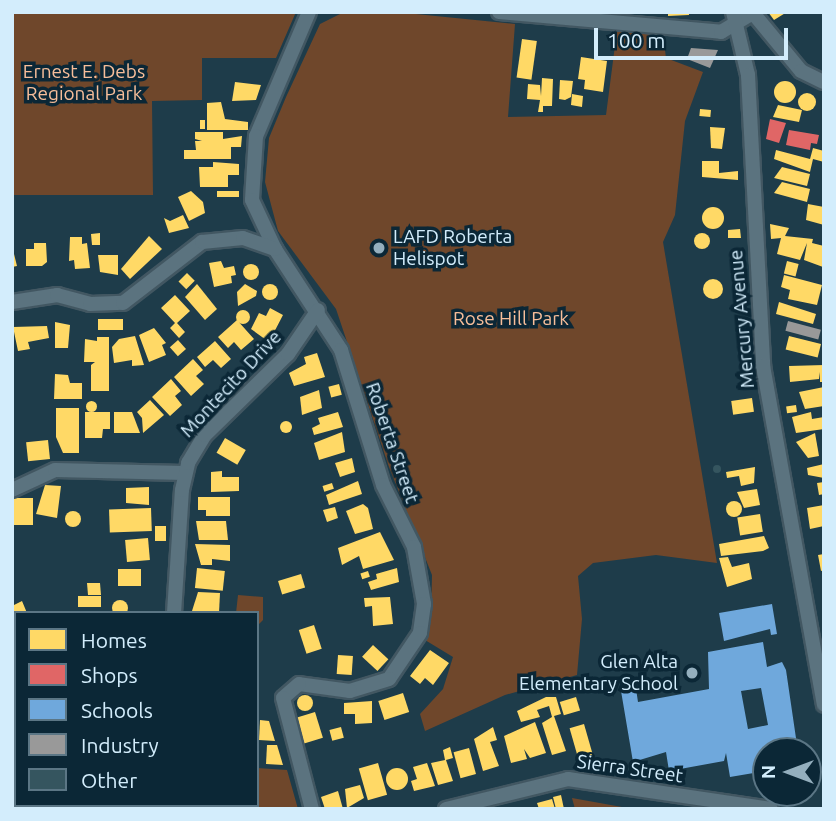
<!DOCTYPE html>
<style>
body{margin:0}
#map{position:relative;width:836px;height:821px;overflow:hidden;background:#1e3c4a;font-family:Ubuntu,sans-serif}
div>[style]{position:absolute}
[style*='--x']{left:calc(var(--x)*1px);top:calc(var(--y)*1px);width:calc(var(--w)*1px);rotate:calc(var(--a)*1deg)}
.green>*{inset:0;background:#6f472b}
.homes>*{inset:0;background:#ffd966;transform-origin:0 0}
.round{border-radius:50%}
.shops>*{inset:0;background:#e06666}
.schools>*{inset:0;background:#6fa8dc}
.industry>*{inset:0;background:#999;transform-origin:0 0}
.building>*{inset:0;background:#35555f}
.roads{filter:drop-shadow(2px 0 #425762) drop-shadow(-2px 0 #425762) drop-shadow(0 2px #425762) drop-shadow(0 -2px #425762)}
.minor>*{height:14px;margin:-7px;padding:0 7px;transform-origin:7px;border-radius:7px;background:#5b737f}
.dots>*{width:19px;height:19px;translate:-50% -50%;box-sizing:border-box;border:4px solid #0b2736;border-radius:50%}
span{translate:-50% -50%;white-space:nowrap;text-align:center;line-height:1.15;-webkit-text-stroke:7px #0b2736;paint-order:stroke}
.park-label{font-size:19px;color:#f7be9a}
.poi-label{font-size:19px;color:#d3edfc}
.left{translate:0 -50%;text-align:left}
.right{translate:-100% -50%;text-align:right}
.street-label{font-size:19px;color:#d3edfc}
.frame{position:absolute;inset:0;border:14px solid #d3edfc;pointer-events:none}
.legend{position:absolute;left:14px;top:611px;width:245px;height:196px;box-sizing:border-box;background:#0b2736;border:2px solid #5b7685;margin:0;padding:9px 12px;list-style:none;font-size:21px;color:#d3edfc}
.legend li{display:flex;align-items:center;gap:14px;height:35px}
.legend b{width:35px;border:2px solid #5b7685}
.north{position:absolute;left:752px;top:737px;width:70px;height:70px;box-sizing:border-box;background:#0b2736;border:2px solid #5b7685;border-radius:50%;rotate:270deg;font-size:19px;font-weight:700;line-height:28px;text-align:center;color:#d3edfc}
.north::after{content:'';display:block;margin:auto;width:24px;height:32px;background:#94afbe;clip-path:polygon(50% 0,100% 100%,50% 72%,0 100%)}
.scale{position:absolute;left:594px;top:28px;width:194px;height:32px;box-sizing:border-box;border:4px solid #d3edfc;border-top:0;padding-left:9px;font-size:21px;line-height:24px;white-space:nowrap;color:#d3edfc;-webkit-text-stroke:5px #0b2736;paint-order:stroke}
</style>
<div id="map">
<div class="green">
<i style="clip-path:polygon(12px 12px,296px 12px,276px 58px,202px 58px,202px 100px,152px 101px,153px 195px,12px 195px)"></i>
<i style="clip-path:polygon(344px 12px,396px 12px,515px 24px,508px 117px,606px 115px,617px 30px,663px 34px,666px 58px,703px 72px,685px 121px,675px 215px,663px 242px,717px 563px,656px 555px,593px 563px,578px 576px,582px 619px,577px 675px,505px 695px,425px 731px,420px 714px,443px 689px,453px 657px,425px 640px,431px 617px,432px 575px,389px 467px,336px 309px,278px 231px,265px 182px,269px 138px,286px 97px,320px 24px)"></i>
<i style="clip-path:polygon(238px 595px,263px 597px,263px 620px,257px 626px,257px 613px,236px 613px)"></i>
<i style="clip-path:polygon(257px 768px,287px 770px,298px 809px,187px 809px,257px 805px)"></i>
<i style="clip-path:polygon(572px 798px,633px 809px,575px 809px)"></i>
</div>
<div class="homes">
<i style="clip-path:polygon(668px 12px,689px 12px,689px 15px,668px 16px)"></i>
<i style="clip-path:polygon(768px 12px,787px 12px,774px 20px)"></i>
<i style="left:522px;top:39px;width:15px;height:39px;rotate:8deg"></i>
<i style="clip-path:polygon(581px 57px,607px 61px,603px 92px,584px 89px,585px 80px,578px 79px)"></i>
<i style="clip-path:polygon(542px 78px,553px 79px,552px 106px,543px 106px,543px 112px,538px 112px,540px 100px,527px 99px,528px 84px,540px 85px,541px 96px)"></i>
<i style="clip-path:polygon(560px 80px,573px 81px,571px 97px,565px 100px,559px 99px)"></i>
<i class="round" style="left:774px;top:81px;width:22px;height:22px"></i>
<i style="clip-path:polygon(235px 82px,261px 85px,256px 100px,232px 101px)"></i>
<i class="round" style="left:798px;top:93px;width:18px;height:18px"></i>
<i style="clip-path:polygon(572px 94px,583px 96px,582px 107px,571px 105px)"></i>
<i style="clip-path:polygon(221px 102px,225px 119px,248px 122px,248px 130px,207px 130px,207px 103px)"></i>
<i style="clip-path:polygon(778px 105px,802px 110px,799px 122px,773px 117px)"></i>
<i style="left:700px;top:109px;width:11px;height:7px;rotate:5deg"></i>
<i style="left:200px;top:120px;width:5px;height:9px"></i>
<i style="clip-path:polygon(710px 127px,725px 128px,722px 149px,711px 148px)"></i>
<i style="clip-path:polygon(195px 132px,223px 132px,223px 139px,242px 136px,241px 147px,231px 147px,231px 159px,184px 159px,184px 150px,196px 150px,195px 141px,202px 141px,195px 139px)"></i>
<i style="clip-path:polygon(813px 148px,824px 151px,824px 162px,813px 159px,810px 172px,774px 159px,776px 150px,810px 159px)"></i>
<i style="clip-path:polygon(702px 161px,719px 161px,719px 173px,738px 171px,738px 180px,702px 177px)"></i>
<i style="clip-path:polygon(213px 162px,239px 164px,239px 175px,228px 175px,228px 187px,200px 187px,199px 167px,213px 167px)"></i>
<i style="clip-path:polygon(782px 167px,810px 174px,807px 186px,774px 178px)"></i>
<i style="clip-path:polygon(782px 182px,810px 189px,807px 202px,774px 193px)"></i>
<i style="clip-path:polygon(191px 191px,203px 202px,205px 213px,189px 221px,178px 197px)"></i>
<i style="left:217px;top:191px;width:22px;height:6px"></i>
<i style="clip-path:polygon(808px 204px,824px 207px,824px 225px,806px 220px)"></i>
<i class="round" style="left:702px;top:207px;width:22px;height:22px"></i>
<i style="clip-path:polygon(183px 215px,189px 228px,169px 233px,164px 218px,170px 221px)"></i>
<i style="clip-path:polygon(770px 224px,789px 228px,785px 236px,813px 239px,812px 243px,824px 246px,823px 267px,804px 260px,807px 243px,800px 260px,777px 254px,781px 238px,771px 239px)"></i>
<i style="clip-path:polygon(740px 229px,741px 238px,728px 238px,728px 230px)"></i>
<i class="round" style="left:694px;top:233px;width:16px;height:16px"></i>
<i style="clip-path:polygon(100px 233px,100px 245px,92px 245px,91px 234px)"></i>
<i style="clip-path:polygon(149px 236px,162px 249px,130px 279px,121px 269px)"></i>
<i style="clip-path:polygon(70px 237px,82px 237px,82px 244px,87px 243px,90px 268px,75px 269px,74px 260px,69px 261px)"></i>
<i style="clip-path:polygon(34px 243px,46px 243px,47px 262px,42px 266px,26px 266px,26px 249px,34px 249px)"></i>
<i style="clip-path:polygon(13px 250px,17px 266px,12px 267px,12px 251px)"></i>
<i style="clip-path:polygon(98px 255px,118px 255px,118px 275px,100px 272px)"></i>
<i style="clip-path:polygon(221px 261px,224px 268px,234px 266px,236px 275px,231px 276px,232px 283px,214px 287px,209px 263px)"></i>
<i style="left:787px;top:261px;width:12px;height:13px;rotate:14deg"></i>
<i class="round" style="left:243px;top:264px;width:16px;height:16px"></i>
<i style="left:187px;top:273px;width:11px;height:12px;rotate:45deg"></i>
<i style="clip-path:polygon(784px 275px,822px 285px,817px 305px,788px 299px,790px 290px,781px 287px)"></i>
<i class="round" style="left:703px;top:279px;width:20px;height:20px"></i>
<i style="clip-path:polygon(197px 284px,217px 309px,205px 320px,185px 297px)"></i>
<i style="clip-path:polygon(245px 284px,257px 291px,256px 296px,238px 306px,237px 292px)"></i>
<i class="round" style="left:262px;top:284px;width:16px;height:16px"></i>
<i style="clip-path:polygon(175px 295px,190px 311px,177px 323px,185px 332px,179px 338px,170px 328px,175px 323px,161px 308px)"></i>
<i style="clip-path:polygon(779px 302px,816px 314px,813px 324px,776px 314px)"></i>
<i style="clip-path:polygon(270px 308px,283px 315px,269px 342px,251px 329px,259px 313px,266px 316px)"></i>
<i class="round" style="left:236px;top:310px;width:14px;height:14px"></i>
<i style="left:123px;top:319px;width:11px;height:25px;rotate:90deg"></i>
<i style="clip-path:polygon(237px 320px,254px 339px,241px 350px,234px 342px,228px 348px,218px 337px)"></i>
<i style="clip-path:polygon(55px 322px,70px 325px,68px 348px,55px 348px)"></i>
<i style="clip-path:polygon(47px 326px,49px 338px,28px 342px,30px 349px,18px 351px,13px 327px)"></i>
<i style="clip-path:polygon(154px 328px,166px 343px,162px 345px,166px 355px,149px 362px,139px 335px)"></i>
<i style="clip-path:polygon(135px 336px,144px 365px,132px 366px,132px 360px,114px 363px,112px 347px,119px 339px)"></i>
<i style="left:789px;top:336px;width:33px;height:14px;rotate:14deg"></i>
<i style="clip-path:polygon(97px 337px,109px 337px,109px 391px,91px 391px,91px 365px,95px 362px,84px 362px,85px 339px,97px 341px)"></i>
<i style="left:178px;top:340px;width:12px;height:11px;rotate:48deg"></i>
<i style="clip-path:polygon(215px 341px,231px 359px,221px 368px,213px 360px,205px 367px,197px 357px)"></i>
<i style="clip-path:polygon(317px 353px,325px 377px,294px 386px,289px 373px,306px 364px,304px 357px)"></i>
<i style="clip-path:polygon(193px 359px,203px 370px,196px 376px,204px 384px,191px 396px,174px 377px)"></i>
<i style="clip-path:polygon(824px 365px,824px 382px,820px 382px,820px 372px,819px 379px,790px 382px,789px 366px)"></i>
<i style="clip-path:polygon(55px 374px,68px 375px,70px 383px,82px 383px,82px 399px,54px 399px)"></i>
<i style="clip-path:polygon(171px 379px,181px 391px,175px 396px,182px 405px,170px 416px,152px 397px)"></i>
<i style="left:339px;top:384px;width:11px;height:11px;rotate:75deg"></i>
<i style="clip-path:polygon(824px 387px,824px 406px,805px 409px,799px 392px)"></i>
<i style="clip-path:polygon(319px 390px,322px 408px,302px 415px,300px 397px)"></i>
<i style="left:752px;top:398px;width:14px;height:21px;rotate:82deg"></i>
<i style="clip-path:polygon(150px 400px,164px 415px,143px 433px,142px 418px,137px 412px)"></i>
<i class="round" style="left:85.5px;top:400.5px;width:11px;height:11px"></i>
<i style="left:796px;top:405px;width:7px;height:10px;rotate:82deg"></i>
<i style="clip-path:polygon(56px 408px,79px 408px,79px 453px,63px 453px,56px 437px)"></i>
<i style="clip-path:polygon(85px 412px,110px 412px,110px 429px,103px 429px,102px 438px,85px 438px)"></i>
<i style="clip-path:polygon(114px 412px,132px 412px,140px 433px,114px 433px)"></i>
<i style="clip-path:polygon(338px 412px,343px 427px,314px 435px,312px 428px,320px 424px,318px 418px)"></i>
<i style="clip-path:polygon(811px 412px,812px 419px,824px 417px,824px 429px,796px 433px,792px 417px)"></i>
<i class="round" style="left:280px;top:421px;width:12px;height:12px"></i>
<i style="clip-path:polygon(342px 432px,345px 452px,319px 460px,314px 443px)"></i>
<i style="clip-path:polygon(815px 433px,819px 456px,808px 458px,796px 442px)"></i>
<i style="left:225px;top:438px;width:24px;height:17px;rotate:30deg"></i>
<i style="left:48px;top:440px;width:19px;height:22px;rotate:84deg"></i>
<i style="clip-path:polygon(352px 458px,355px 472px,340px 477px,335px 463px)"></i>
<i style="clip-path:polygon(824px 464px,824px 478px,808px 475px,807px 468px)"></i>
<i style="clip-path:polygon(755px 467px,754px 483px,741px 486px,739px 476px,727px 478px,726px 472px)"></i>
<i style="clip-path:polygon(222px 471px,222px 477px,239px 477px,239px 491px,211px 492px,211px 472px)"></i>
<i style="clip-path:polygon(358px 481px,362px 494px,329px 505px,326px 495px)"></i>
<i style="clip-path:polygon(824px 482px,824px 494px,819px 495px,817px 483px)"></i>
<i style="left:332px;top:483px;width:6px;height:10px;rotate:72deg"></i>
<i style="clip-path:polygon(45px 485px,61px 486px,57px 518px,36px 514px)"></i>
<i style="clip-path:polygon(149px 487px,149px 505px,126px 503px,126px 488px)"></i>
<i style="clip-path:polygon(757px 489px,760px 505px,744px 508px,737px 492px)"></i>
<i style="clip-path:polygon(198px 497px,230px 497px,230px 516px,206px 516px,206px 510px,198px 510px)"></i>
<i style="left:12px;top:498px;width:21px;height:27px"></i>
<i class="round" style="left:726px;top:501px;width:16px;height:16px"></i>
<i style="clip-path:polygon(363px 504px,368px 508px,373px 529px,355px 534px,346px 511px)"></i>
<i style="clip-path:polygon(824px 505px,824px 526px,810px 529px,807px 508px)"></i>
<i style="clip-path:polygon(335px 507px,338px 518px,327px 522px,323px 510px)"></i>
<i style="left:151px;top:508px;width:23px;height:42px;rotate:88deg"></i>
<i class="round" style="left:65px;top:511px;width:16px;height:16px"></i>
<i style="left:760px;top:514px;width:18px;height:23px;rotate:81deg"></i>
<i style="clip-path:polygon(196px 521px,226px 521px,228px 540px,199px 540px)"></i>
<i style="left:166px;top:526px;width:15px;height:11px;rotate:90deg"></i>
<i style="clip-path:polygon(380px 532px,394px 560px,363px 569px,359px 556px,342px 565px,338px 548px)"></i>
<i style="clip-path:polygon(764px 536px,769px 548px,763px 551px,721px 556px,719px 544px)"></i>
<i style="left:148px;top:538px;width:22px;height:23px;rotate:85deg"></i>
<i style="clip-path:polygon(195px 544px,230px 545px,230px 561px,212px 559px,212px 565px,201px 565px)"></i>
<i style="clip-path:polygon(824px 554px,824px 570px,821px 571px,818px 555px)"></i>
<i style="clip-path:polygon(728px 557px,732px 567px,749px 563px,752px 579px,727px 587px,719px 558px)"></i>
<i style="left:197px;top:568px;width:28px;height:20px;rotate:6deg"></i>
<i style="clip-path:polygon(397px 568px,399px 582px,371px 590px,368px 582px,377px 579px,376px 574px)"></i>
<i style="left:118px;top:569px;width:23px;height:17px"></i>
<i style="left:368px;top:571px;width:6px;height:8px;rotate:72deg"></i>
<i style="left:301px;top:574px;width:14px;height:24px;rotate:73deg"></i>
<i style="clip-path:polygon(87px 583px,100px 583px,101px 595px,88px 595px)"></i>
<i style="clip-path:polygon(198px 592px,220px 593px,219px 613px,192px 611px)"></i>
<i style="left:78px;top:596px;width:23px;height:11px"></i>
<i style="clip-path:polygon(390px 597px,393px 624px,373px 626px,372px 606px,365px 607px,364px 598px)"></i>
<i class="round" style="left:112px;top:600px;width:16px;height:16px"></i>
<i style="clip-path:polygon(22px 601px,27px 613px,16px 613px,16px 621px,12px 606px)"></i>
<i style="left:314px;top:625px;width:25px;height:16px;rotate:72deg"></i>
<i style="left:373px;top:645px;width:21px;height:16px;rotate:43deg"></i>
<i style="clip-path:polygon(430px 650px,449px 663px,433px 685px,425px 678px,420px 684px,410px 676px)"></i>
<i style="left:338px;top:655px;width:15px;height:19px;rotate:4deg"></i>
<i style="left:403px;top:693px;width:20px;height:26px;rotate:72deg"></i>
<i class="round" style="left:297px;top:695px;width:16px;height:16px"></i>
<i style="clip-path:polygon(546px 697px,556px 697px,561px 714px,554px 716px,566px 751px,552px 755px,542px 723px,552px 717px,549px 706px,537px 710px,540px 717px,521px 722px,517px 711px)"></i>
<i style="left:576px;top:697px;width:14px;height:17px;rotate:73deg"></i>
<i style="clip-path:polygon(372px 701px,372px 723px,355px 724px,355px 714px,344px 714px,344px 703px)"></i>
<i style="left:315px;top:712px;width:27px;height:23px;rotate:73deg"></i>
<i style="clip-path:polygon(260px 720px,269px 721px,275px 741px,259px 740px)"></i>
<i style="clip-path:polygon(535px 722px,546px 753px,530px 758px,524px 749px,527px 759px,511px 763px,504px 736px)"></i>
<i style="left:584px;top:724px;width:32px;height:15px;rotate:74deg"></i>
<i style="left:341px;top:727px;width:11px;height:12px;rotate:75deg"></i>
<i style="clip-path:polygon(493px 727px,497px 740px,490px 742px,499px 766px,483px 771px,474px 739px)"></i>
<i style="clip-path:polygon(267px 745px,277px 745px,283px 765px,266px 764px)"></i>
<i style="clip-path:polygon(450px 747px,453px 758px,446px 760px,453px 781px,438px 785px,431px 763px,445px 760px,443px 750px)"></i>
<i style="left:469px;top:748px;width:27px;height:16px;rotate:75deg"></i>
<i style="left:378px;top:763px;width:33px;height:20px;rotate:74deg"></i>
<i style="clip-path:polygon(427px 763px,435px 786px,414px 791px,411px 781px,417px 779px,413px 767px)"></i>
<i class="round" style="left:386px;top:768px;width:22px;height:22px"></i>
<i style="clip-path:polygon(360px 785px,364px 798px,347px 808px,345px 789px)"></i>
<i style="clip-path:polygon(338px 791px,343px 809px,325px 809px,321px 797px)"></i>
<i style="clip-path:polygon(561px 795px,564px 809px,556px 809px,553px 797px)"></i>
<i style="clip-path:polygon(552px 799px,555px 809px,539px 809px,537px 803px)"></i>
<i style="clip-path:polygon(50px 805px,74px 805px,73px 809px)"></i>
</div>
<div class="shops">
<i style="clip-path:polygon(770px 119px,786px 123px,779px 143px,766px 139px)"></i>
<i style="clip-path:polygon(789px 130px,819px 135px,817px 144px,811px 143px,810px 150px,786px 145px)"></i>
</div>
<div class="schools">
<i style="clip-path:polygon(772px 604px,777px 634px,771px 635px,770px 629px,724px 641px,719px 613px)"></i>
<i style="clip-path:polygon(evenodd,763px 642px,767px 667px,782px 662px,786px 670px,797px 745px,786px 747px,781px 743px,782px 751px,766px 751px,766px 771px,730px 777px,726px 753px,724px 761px,669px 771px,666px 752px,633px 762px,620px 685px,635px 682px,638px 702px,709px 689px,708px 652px,763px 642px,761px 688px,768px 725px,748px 729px,741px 691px,761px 688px)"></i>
</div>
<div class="industry">
<i style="clip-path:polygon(691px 48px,718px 50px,710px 68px,687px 59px)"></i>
<i style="left:788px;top:321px;width:34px;height:10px;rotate:15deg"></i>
</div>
<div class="building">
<i class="round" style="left:713px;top:465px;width:8px;height:8px"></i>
</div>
<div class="roads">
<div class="minor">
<i style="--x:309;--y:12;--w:135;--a:113.1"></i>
<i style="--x:256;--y:136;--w:64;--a:93.6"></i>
<i style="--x:252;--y:200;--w:54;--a:64.9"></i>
<i style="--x:275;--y:249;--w:121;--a:56.8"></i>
<i style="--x:341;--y:350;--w:141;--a:72.7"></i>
<i style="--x:383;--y:485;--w:69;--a:63.4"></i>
<i style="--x:414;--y:547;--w:58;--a:80"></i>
<i style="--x:424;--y:604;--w:29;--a:98"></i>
<i style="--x:420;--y:633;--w:55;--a:124"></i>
<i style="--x:389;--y:679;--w:41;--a:162.9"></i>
<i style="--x:350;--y:691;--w:51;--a:-172.2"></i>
<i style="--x:299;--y:684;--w:21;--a:139"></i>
<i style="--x:283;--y:698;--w:115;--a:75.4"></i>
<i style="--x:499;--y:12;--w:223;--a:5.1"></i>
<i style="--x:721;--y:32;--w:37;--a:-31"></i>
<i style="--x:753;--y:13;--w:75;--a:50.4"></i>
<i style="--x:801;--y:71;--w:25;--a:26"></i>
<i style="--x:733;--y:12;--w:65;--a:76.6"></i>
<i style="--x:748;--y:75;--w:291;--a:87"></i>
<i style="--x:763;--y:366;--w:344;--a:79.8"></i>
<i style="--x:12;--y:302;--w:46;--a:-8.8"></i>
<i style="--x:57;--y:295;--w:34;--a:15"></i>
<i style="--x:90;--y:304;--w:33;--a:-2"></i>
<i style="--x:123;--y:303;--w:100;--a:-37.7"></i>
<i style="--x:202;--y:242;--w:41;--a:-5.6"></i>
<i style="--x:243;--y:238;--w:34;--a:19"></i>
<i style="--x:12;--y:490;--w:47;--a:-24.9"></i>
<i style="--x:55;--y:470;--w:129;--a:1.3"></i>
<i style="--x:174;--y:613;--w:123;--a:-86.3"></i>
<i style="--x:182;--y:490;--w:28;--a:-77"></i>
<i style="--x:188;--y:463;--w:33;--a:-59"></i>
<i style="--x:205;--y:435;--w:116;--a:-44.3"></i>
<i style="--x:288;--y:354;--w:53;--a:-55.7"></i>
<i style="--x:121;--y:809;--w:4;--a:-63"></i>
<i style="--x:446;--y:809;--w:126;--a:-13.8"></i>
<i style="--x:568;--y:779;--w:205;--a:8.4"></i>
</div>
</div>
<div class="dots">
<i style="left:379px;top:248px;background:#94afbe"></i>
<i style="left:692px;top:673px;background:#94afbe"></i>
</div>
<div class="park-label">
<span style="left:84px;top:83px">Ernest E. Debs<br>Regional Park</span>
<span style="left:511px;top:319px">Rose Hill Park</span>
</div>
<div class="poi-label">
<span class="left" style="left:393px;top:248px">LAFD Roberta<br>Helispot</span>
<span class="right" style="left:678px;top:673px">Glen Alta<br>Elementary School</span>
</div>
<div class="street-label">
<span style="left:742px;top:319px;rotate:-95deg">Mercury Avenue</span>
<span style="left:231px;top:384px;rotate:-47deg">Montecito Drive</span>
<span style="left:392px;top:443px;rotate:71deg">Roberta Street</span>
<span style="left:630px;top:769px;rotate:8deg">Sierra Street</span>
</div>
<div class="frame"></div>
<ul class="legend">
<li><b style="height:19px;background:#ffd966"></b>Homes</li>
<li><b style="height:19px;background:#e06666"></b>Shops</li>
<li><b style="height:19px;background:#6fa8dc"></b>Schools</li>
<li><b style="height:19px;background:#999"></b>Industry</li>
<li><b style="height:19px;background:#35555f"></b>Other</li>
</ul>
<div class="north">N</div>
<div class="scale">100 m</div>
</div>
